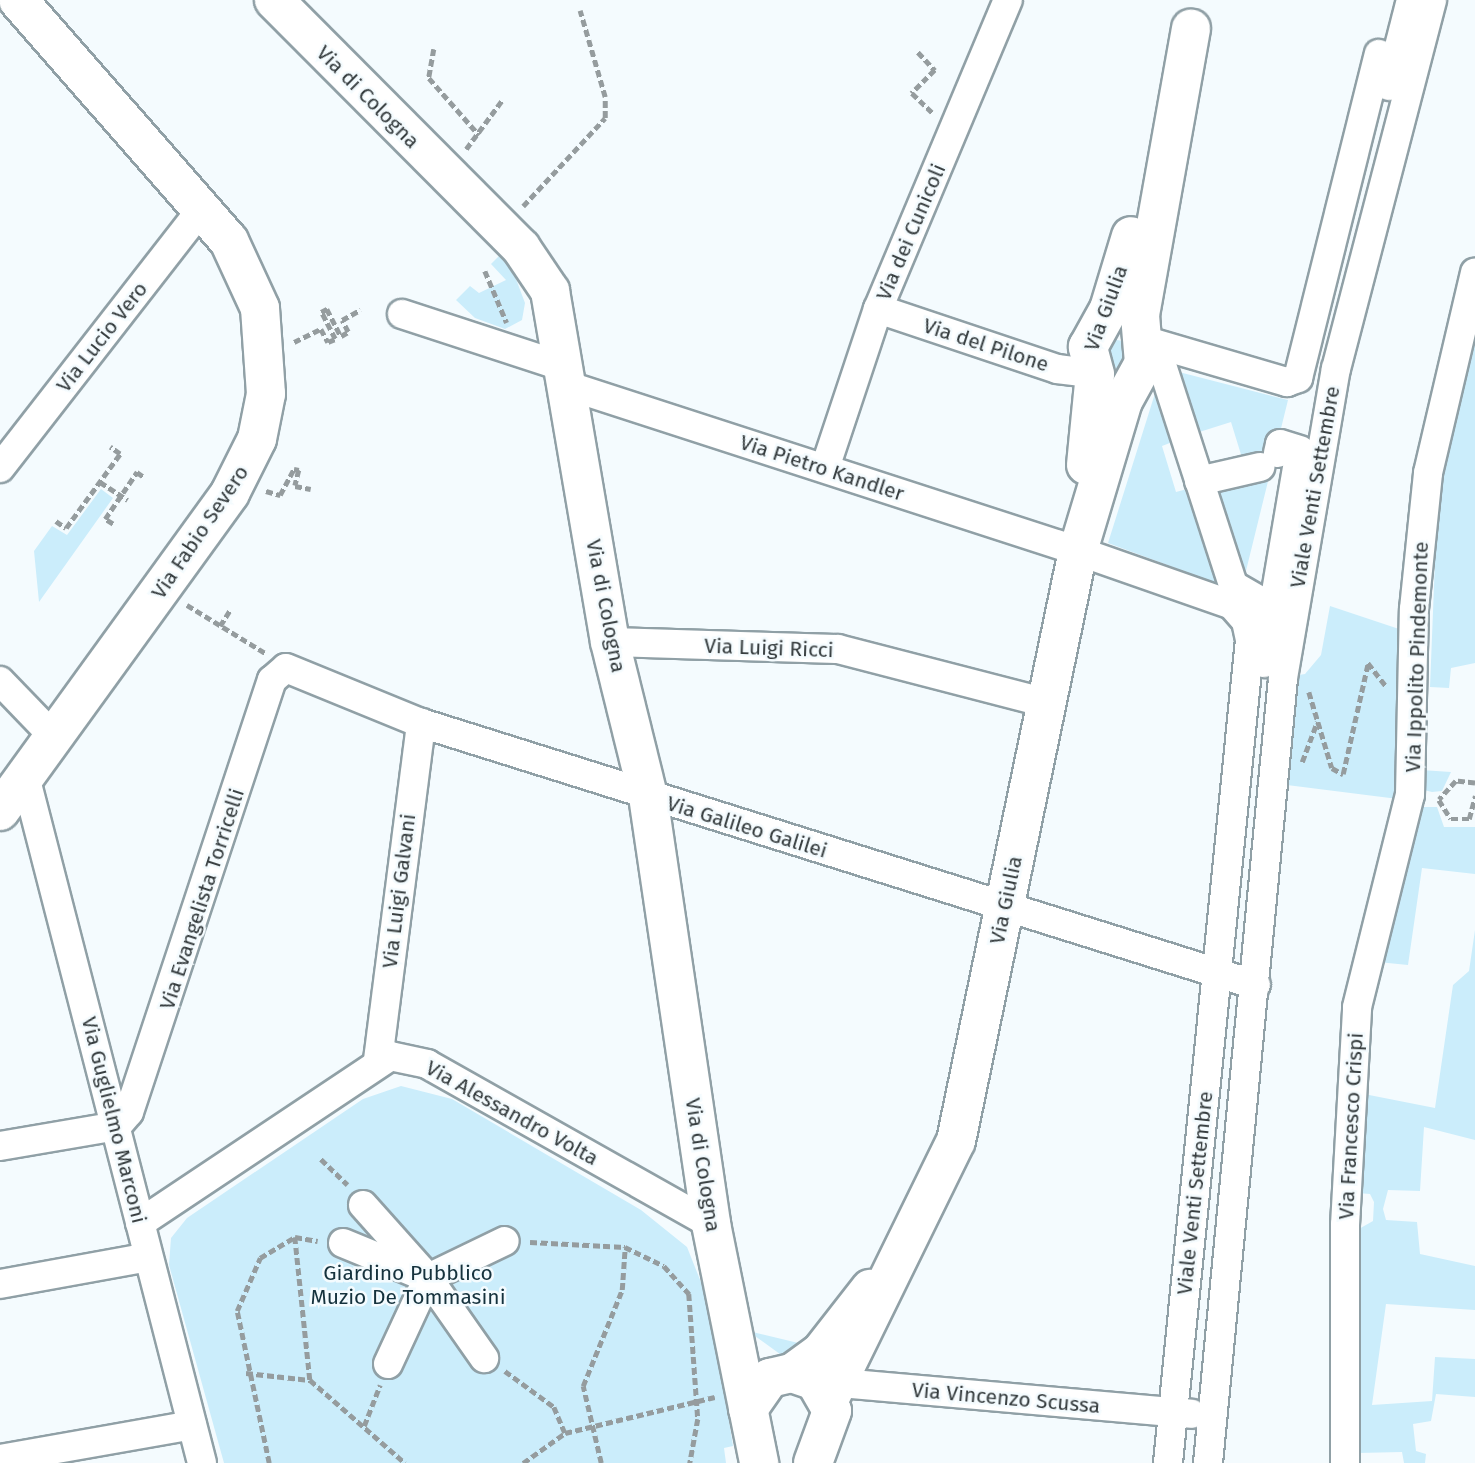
<!DOCTYPE html>
<style>
body{margin:0}
#map{position:relative;width:1475px;height:1463px;overflow:hidden;background:#f4fbfe;font-family:"Fira Sans",sans-serif}
div>[style]{position:absolute}
[style*='--x']{left:calc(var(--x)*1px);top:calc(var(--y)*1px);width:calc(var(--w)*1px);rotate:calc(var(--a)*1deg)}
.green>*{inset:0;background:#cbedfb}
.round{border-radius:50%}
.path>*{height:4.5px;margin-top:-2.25px;transform-origin:0;background:repeating-linear-gradient(90deg,#959c9e 0 7px,transparent 0 10.5px)}
.roads{filter:drop-shadow(2px 0 #90a0a6) drop-shadow(-2px 0 #90a0a6) drop-shadow(0 2px #90a0a6) drop-shadow(0 -2px #90a0a6)}
.street>*{height:28px;margin:-14px;padding:0 14px;transform-origin:14px;border-radius:14px;background:#fff}
.secondary>*{height:38px;margin:-19px;padding:0 19px;transform-origin:19px;border-radius:19px;background:#fff}
.primary>*{height:38px;margin:-19px;padding:0 19px;transform-origin:19px;border-radius:19px;background:#fff}
span{translate:-50% -50%;white-space:nowrap;text-align:center;line-height:1.15;-webkit-text-stroke:5px #f4fbfe;paint-order:stroke}
.street-label{font-size:21px;color:#333a3c}
.park-label{font-size:21px;color:#15323d}
</style>
<div id="map">
<div class="green">
<i style="clip-path:polygon(499px 256px,513px 271px,525px 303px,522px 320px,505px 329px,475px 318px,456px 300px,470px 286px,479px 293px,506px 280px,491px 264px)"></i>
<i style="clip-path:polygon(1475px 320px,1475px 663px,1451px 668px,1449px 688px,1430px 687px,1439px 460px)"></i>
<i class="round" style="left:1102px;top:340px;width:28px;height:28px"></i>
<i style="clip-path:polygon(1175px 371px,1288px 400px,1244px 579px,1212px 485px,1243px 461px,1231px 422px,1193px 434px)"></i>
<i style="clip-path:polygon(1157px 387px,1175px 441px,1162px 446px,1176px 492px,1191px 488px,1221px 585px,1108px 543px)"></i>
<i style="clip-path:polygon(101px 489px,113px 498px,39px 602px,34px 551px,52px 526px,67px 535px)"></i>
<i style="clip-path:polygon(1330px 606px,1402px 630px,1398px 799px,1279px 784px,1293px 676px,1305px 674px,1321px 655px)"></i>
<i style="clip-path:polygon(1421px 770px,1451px 772px,1442px 791px,1432px 792px,1420px 789px)"></i>
<i style="clip-path:polygon(1418px 807px,1437px 807px,1444px 827px,1475px 827px,1475px 874px,1422px 868px,1408px 965px,1378px 962px)"></i>
<i style="clip-path:polygon(1475px 930px,1475px 1140px,1424px 1127px,1420px 1191px,1388px 1190px,1383px 1209px,1386px 1220px,1417px 1222px,1420px 1254px,1475px 1266px,1475px 1310px,1386px 1304px,1372px 1405px,1432px 1401px,1435px 1357px,1475px 1359px,1475px 1397px,1436px 1394px,1431px 1421px,1413px 1424px,1416px 1451px,1426px 1454px,1425px 1463px,1404px 1463px,1402px 1452px,1358px 1453px,1357px 1230px,1373px 1221px,1374px 1202px,1370px 1194px,1357px 1193px,1364px 1094px,1435px 1108px,1453px 985px,1469px 971px)"></i>
<i style="clip-path:polygon(401px 1086px,452px 1099px,641px 1210px,687px 1247px,712px 1310px,733px 1446px,724px 1448px,726px 1463px,224px 1463px,169px 1265px,171px 1238px,187px 1218px,363px 1099px)"></i>
<i style="clip-path:polygon(748px 1331px,815px 1347px,784px 1357px)"></i>
</div>
<div class="path">
<i style="--x:434;--y:49;--w:29;--a:100"></i>
<i style="--x:429;--y:78;--w:76;--a:48.7"></i>
<i style="--x:918;--y:52;--w:25;--a:47"></i>
<i style="--x:935;--y:70;--w:33;--a:135"></i>
<i style="--x:912;--y:93;--w:29;--a:44"></i>
<i style="--x:466;--y:149;--w:62;--a:-53.5"></i>
<i style="--x:523;--y:206;--w:120;--a:-47"></i>
<i style="--x:605;--y:118;--w:21;--a:-90"></i>
<i style="--x:605;--y:97;--w:90;--a:-106.2"></i>
<i style="--x:485;--y:271;--w:56;--a:67.1"></i>
<i style="--x:294;--y:342;--w:30;--a:-26"></i>
<i style="--x:321;--y:329;--w:15;--a:62"></i>
<i style="--x:328;--y:342;--w:8;--a:-23"></i>
<i style="--x:335;--y:339;--w:30;--a:-117"></i>
<i style="--x:321;--y:312;--w:7;--a:-27"></i>
<i style="--x:327;--y:309;--w:30;--a:63"></i>
<i style="--x:341;--y:336;--w:8;--a:-30"></i>
<i style="--x:348;--y:332;--w:13;--a:-117"></i>
<i style="--x:342;--y:320;--w:21;--a:-29"></i>
<i style="--x:100;--y:482;--w:33;--a:33"></i>
<i style="--x:266;--y:491;--w:15;--a:16"></i>
<i style="--x:280;--y:495;--w:30;--a:-62"></i>
<i style="--x:294;--y:469;--w:5;--a:11"></i>
<i style="--x:299;--y:470;--w:16;--a:104"></i>
<i style="--x:295;--y:486;--w:16;--a:11"></i>
<i style="--x:56;--y:521;--w:12;--a:35"></i>
<i style="--x:66;--y:528;--w:92;--a:-53.9"></i>
<i style="--x:120;--y:454;--w:12;--a:-145"></i>
<i style="--x:113;--y:524;--w:9;--a:-148"></i>
<i style="--x:105;--y:519;--w:57;--a:-55.8"></i>
<i style="--x:137;--y:472;--w:9;--a:36"></i>
<i style="--x:187;--y:605;--w:94;--a:31.5"></i>
<i style="--x:220;--y:626;--w:19;--a:-58"></i>
<i style="--x:1309;--y:692;--w:79;--a:73.2"></i>
<i style="--x:1332;--y:768;--w:13;--a:29"></i>
<i style="--x:1343;--y:774;--w:114;--a:-77.3"></i>
<i style="--x:1368;--y:663;--w:29;--a:52"></i>
<i style="--x:1302;--y:762;--w:43;--a:-69.4"></i>
<i style="--x:1475;--y:783;--w:19;--a:-174"></i>
<i style="--x:1456;--y:781;--w:25;--a:132"></i>
<i style="--x:1439;--y:800;--w:22;--a:58"></i>
<i style="--x:1451;--y:819;--w:18;--a:0"></i>
<i style="--x:1469;--y:819;--w:24;--a:-75"></i>
<i style="--x:321;--y:1159;--w:37;--a:44"></i>
<i style="--x:295;--y:1237;--w:144;--a:84"></i>
<i style="--x:530;--y:1242;--w:95;--a:3"></i>
<i style="--x:625;--y:1247;--w:43;--a:26"></i>
<i style="--x:664;--y:1266;--w:38;--a:48"></i>
<i style="--x:689;--y:1294;--w:125;--a:85.9"></i>
<i style="--x:698;--y:1419;--w:45;--a:100.3"></i>
<i style="--x:505;--y:1371;--w:61;--a:36.3"></i>
<i style="--x:554;--y:1407;--w:28;--a:67"></i>
<i style="--x:246;--y:1373;--w:64;--a:6.2"></i>
<i style="--x:310;--y:1380;--w:126;--a:41.1"></i>
<i style="--x:364;--y:1426;--w:44;--a:-68.7"></i>
<i style="--x:269;--y:1463;--w:155;--a:-101.9"></i>
<i style="--x:237;--y:1311;--w:58;--a:-66.5"></i>
<i style="--x:260;--y:1258;--w:41;--a:-31"></i>
<i style="--x:295;--y:1237;--w:23;--a:10"></i>
<i style="--x:523;--y:1463;--w:52;--a:-35.5"></i>
<i style="--x:565;--y:1433;--w:154;--a:-13.5"></i>
<i style="--x:601;--y:1463;--w:79;--a:-103.2"></i>
<i style="--x:583;--y:1386;--w:104;--a:-67.9"></i>
<i style="--x:622;--y:1290;--w:43;--a:-86"></i>
</div>
<div class="roads">
<div class="street">
<i style="--x:1389;--y:86;--w:89;--a:-75.7"></i>
<i style="--x:878;--y:309;--w:189;--a:18.5"></i>
<i style="--x:1057;--y:369;--w:38;--a:7"></i>
<i style="--x:402;--y:314;--w:170;--a:18.1"></i>
<i style="--x:1143;--y:340;--w:150;--a:16.3"></i>
<i style="--x:1287;--y:382;--w:12;--a:-20"></i>
<i style="--x:1298;--y:378;--w:334;--a:-76"></i>
<i style="--x:1161;--y:362;--w:234;--a:72.1"></i>
<i style="--x:1233;--y:585;--w:39;--a:30"></i>
<i style="--x:566;--y:385;--w:538;--a:17.96"></i>
<i style="--x:1078;--y:551;--w:163;--a:19.3"></i>
<i style="--x:1232;--y:605;--w:21;--a:49"></i>
<i style="--x:1246;--y:621;--w:19;--a:78"></i>
<i style="--x:1250;--y:640;--w:827;--a:95.69"></i>
<i style="--x:1278;--y:453;--w:9;--a:-77"></i>
<i style="--x:1280;--y:444;--w:21;--a:17"></i>
<i style="--x:0;--y:468;--w:331;--a:-52.1"></i>
<i style="--x:825;--y:468;--w:168;--a:-71.6"></i>
<i style="--x:878;--y:309;--w:335;--a:-67.2"></i>
<i style="--x:1199;--y:481;--w:63;--a:-12.9"></i>
<i style="--x:610;--y:642;--w:228;--a:1.8"></i>
<i style="--x:838;--y:649;--w:216;--a:14.5"></i>
<i style="--x:1264;--y:663;--w:215;--a:-80.4"></i>
<i style="--x:0;--y:681;--w:78;--a:46"></i>
<i style="--x:25;--y:776;--w:709;--a:75.55"></i>
<i style="--x:378;--y:1060;--w:340;--a:-82.7"></i>
<i style="--x:0;--y:1146;--w:119;--a:-9.7"></i>
<i style="--x:117;--y:1126;--w:18;--a:-49"></i>
<i style="--x:129;--y:1112;--w:455;--a:-71.7"></i>
<i style="--x:272;--y:680;--w:18;--a:-41"></i>
<i style="--x:286;--y:668;--w:146;--a:22.2"></i>
<i style="--x:421;--y:723;--w:875;--a:17.42"></i>
<i style="--x:363;--y:1205;--w:98;--a:48.3"></i>
<i style="--x:428;--y:1278;--w:98;--a:55"></i>
<i style="--x:140;--y:1223;--w:301;--a:-33.7"></i>
<i style="--x:390;--y:1056;--w:38;--a:12"></i>
<i style="--x:427;--y:1064;--w:326;--a:29.4"></i>
<i style="--x:343;--y:1243;--w:92;--a:22.4"></i>
<i style="--x:428;--y:1278;--w:85;--a:-25.7"></i>
<i style="--x:0;--y:1284;--w:150;--a:-10.3"></i>
<i style="--x:388;--y:1364;--w:95;--a:-65.1"></i>
<i style="--x:840;--y:1383;--w:353;--a:5"></i>
<i style="--x:0;--y:1459;--w:195;--a:-10"></i>
<i style="--x:1208;--y:1463;--w:789;--a:-84.54"></i>
<i style="--x:1283;--y:678;--w:314;--a:-80.3"></i>
<i style="--x:1336;--y:369;--w:381;--a:-75.4"></i>
<i style="--x:1345;--y:1463;--w:238;--a:-90"></i>
<i style="--x:1345;--y:1225;--w:218;--a:-86.8"></i>
<i style="--x:1357;--y:1007;--w:219;--a:-76"></i>
<i style="--x:1410;--y:795;--w:186;--a:-88.8"></i>
<i style="--x:1414;--y:609;--w:137;--a:-84.1"></i>
<i style="--x:1428;--y:473;--w:206;--a:-76.8"></i>
</div>
<div class="secondary">
<i style="--x:274;--y:0;--w:350;--a:45.1"></i>
<i style="--x:521;--y:248;--w:52;--a:56"></i>
<i style="--x:550;--y:291;--w:356;--a:80.3"></i>
<i style="--x:610;--y:642;--w:159;--a:76.1"></i>
<i style="--x:648;--y:796;--w:433;--a:81.6"></i>
<i style="--x:711;--y:1224;--w:244;--a:78.6"></i>
<i style="--x:1086;--y:465;--w:91;--a:-84.4"></i>
<i style="--x:1095;--y:374;--w:28;--a:-105"></i>
<i style="--x:1088;--y:347;--w:43;--a:-61.1"></i>
<i style="--x:1109;--y:309;--w:76;--a:-73.2"></i>
<i style="--x:792;--y:1373;--w:36;--a:-36"></i>
<i style="--x:821;--y:1352;--w:80;--a:-52.1"></i>
<i style="--x:829;--y:1400;--w:288;--a:-63.9"></i>
<i style="--x:956;--y:1141;--w:602;--a:-78.32"></i>
<i style="--x:1078;--y:551;--w:157;--a:-73.3"></i>
<i style="--x:1123;--y:401;--w:43;--a:-61.1"></i>
<i style="--x:1144;--y:363;--w:48;--a:-94.8"></i>
<i style="--x:1140;--y:315;--w:291;--a:-79.9"></i>
<i style="--x:748;--y:1409;--w:38;--a:-55"></i>
<i style="--x:770;--y:1378;--w:23;--a:-13"></i>
<i style="--x:792;--y:1373;--w:24;--a:19"></i>
<i style="--x:815;--y:1381;--w:34;--a:60"></i>
<i style="--x:832;--y:1411;--w:55;--a:110.1"></i>
</div>
<div class="primary">
<i style="--x:0;--y:811;--w:392;--a:-54.1"></i>
<i style="--x:230;--y:493;--w:60;--a:-63.4"></i>
<i style="--x:257;--y:439;--w:46;--a:-78.7"></i>
<i style="--x:266;--y:394;--w:86;--a:-94"></i>
<i style="--x:260;--y:308;--w:74;--a:-114.8"></i>
<i style="--x:229;--y:241;--w:320;--a:-131.2"></i>
</div>
</div>
<div class="street-label">
<span style="left:368px;top:97px;rotate:45deg">Via di Cologna</span>
<span style="left:911px;top:232px;rotate:-67deg">Via dei Cunicoli</span>
<span style="left:1106px;top:308px;rotate:-70deg">Via Giulia</span>
<span style="left:102px;top:337px;rotate:-52deg">Via Lucio Vero</span>
<span style="left:986px;top:345px;rotate:18deg">Via del Pilone</span>
<span style="left:822px;top:468px;rotate:18deg">Via Pietro Kandler</span>
<span style="left:1315px;top:487px;rotate:-80deg">Viale Venti Settembre</span>
<span style="left:200px;top:532px;rotate:-56deg">Via Fabio Severo</span>
<span style="left:606px;top:606px;rotate:79deg">Via di Cologna</span>
<span style="left:769px;top:648px;rotate:2deg">Via Luigi Ricci</span>
<span style="left:1417px;top:657px;rotate:-88deg">Via Ippolito Pindemonte</span>
<span style="left:747px;top:827px;rotate:17deg">Via Galileo Galilei</span>
<span style="left:399px;top:891px;rotate:-83deg">Via Luigi Galvani</span>
<span style="left:202px;top:899px;rotate:-72deg">Via Evangelista Torricelli</span>
<span style="left:1006px;top:900px;rotate:-78deg">Via Giulia</span>
<span style="left:512px;top:1113px;rotate:29deg">Via Alessandro Volta</span>
<span style="left:114px;top:1120px;rotate:76deg">Via Guglielmo Marconi</span>
<span style="left:1351px;top:1126px;rotate:-87deg">Via Francesco Crispi</span>
<span style="left:703px;top:1165px;rotate:81deg">Via di Cologna</span>
<span style="left:1195px;top:1193px;rotate:-84deg">Viale Venti Settembre</span>
<span style="left:1006px;top:1398px;rotate:5deg">Via Vincenzo Scussa</span>
</div>
<div class="park-label">
<span style="left:408px;top:1285px">Giardino Pubblico<br>Muzio De Tommasini</span>
</div>
</div>
